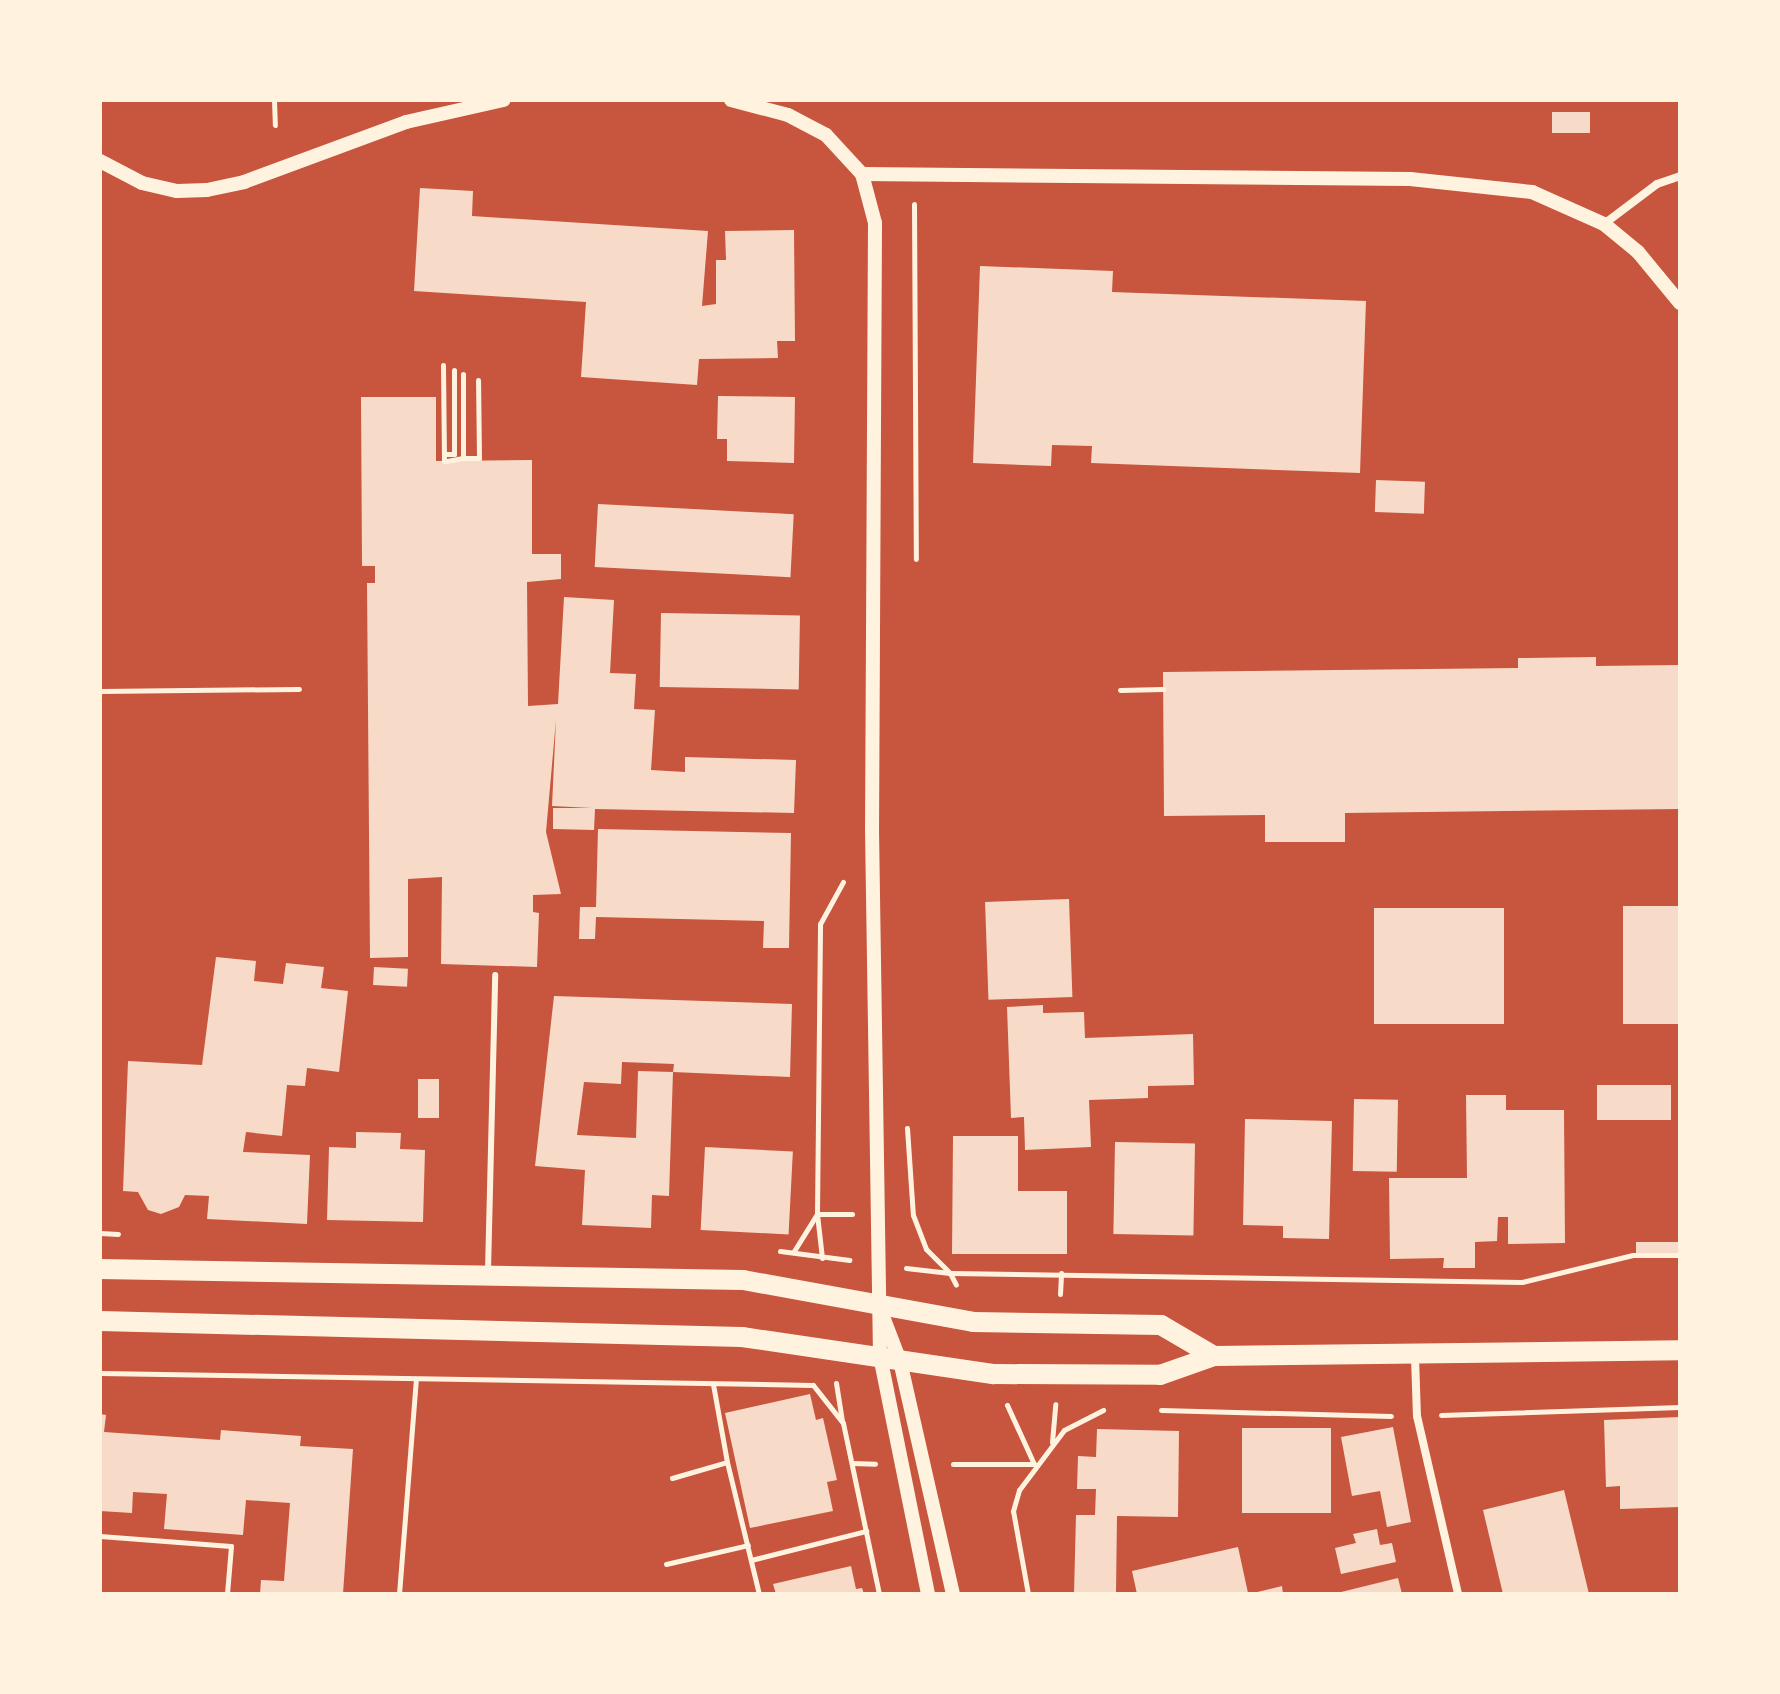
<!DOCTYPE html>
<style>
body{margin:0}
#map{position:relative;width:1780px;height:1694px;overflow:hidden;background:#c8553d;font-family:Lora,serif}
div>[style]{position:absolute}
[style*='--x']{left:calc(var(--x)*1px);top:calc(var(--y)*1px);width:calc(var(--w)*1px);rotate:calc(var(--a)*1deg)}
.building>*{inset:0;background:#f7dbc8;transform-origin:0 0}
.path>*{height:5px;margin:-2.5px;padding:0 2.5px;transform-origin:2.5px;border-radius:2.5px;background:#fff3e0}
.service>*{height:6px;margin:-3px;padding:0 3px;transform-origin:3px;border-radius:3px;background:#fff3e0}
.minor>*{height:8px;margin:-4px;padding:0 4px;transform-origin:4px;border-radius:4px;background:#fff3e0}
.tertiary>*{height:14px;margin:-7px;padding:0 7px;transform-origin:7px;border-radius:7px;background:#fff3e0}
.primary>*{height:20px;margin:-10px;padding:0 10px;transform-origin:10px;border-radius:10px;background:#fff3e0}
span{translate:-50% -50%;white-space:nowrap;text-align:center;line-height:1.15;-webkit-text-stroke:7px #fff3e0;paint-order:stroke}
.frame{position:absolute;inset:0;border:102px solid #fff3e0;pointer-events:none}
</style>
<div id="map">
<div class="building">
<i style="left:1590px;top:112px;width:21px;height:38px;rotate:90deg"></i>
<i style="clip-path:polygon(420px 188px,473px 191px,472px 216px,708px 231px,702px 306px,716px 304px,716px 260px,726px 260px,725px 231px,794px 230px,795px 341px,777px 341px,778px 358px,699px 359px,697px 385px,581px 377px,586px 302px,414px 291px)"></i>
<i style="clip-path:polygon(980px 266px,1113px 271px,1112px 292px,1366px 301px,1360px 473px,1091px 463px,1092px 446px,1052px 445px,1051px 466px,973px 463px)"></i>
<i style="clip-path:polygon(718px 396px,795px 397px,794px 463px,727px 461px,727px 439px,717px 439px)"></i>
<i style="clip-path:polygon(361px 397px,436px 397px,436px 461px,532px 460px,532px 554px,561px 554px,561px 579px,527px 582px,528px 706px,558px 704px,564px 597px,614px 600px,610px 673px,636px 674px,634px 709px,655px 710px,651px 770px,685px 772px,685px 757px,796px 760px,794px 813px,595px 809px,594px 830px,553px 829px,553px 808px,592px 808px,552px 806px,556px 720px,546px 832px,561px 894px,533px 895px,533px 912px,539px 913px,537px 967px,441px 964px,442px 877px,408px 879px,408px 957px,370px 958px,367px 583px,375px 583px,375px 566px,362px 566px)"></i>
<i style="left:1376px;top:480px;width:49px;height:32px;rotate:2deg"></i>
<i style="left:598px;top:504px;width:196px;height:63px;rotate:3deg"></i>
<i style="left:661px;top:613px;width:139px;height:74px;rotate:1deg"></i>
<i style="clip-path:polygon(1596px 657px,1596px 666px,1680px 665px,1680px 809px,1345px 813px,1345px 842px,1265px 842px,1265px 815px,1164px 816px,1163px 672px,1518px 668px,1518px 658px)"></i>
<i style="clip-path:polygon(598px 829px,791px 833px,789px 948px,763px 948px,764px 921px,596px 917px,595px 939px,579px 939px,580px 907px,596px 907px)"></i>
<i style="left:1069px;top:899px;width:98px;height:84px;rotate:88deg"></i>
<i style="left:1680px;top:906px;width:118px;height:57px;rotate:90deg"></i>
<i style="left:1504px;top:908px;width:116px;height:130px;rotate:90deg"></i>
<i style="clip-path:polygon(216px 957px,256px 961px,254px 981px,283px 984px,286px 963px,324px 967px,321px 988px,348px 991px,339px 1072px,307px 1068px,305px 1086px,287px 1085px,282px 1136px,246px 1132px,243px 1152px,310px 1155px,307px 1224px,207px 1219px,209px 1196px,185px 1195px,179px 1207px,161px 1214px,148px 1210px,138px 1192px,123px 1191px,128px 1061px,202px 1065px)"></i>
<i style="left:374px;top:967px;width:34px;height:18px;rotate:3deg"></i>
<i style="clip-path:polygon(evenodd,554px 996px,792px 1004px,790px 1077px,673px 1072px,669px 1196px,652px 1195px,651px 1228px,582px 1225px,585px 1170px,535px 1166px,554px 996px,622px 1062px,674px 1064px,673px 1072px,638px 1071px,636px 1138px,577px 1135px,584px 1082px,621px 1084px,622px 1062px)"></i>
<i style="clip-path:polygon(1043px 1005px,1043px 1013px,1084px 1012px,1085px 1038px,1193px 1034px,1194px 1085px,1148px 1086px,1148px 1098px,1089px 1100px,1091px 1147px,1025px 1150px,1024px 1117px,1011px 1118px,1007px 1007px)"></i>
<i style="left:418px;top:1079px;width:21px;height:39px"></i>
<i style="left:1671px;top:1085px;width:35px;height:74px;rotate:90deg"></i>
<i style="clip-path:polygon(1466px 1095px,1506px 1095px,1506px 1110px,1564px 1110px,1565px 1243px,1508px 1244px,1508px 1217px,1498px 1217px,1497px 1241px,1475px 1242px,1475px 1268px,1443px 1268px,1444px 1258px,1390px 1259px,1389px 1178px,1467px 1178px)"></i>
<i style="left:1354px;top:1099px;width:44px;height:72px;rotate:1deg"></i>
<i style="clip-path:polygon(1245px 1119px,1332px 1121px,1329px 1239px,1283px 1238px,1283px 1226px,1243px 1225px)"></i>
<i style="clip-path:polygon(356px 1132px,401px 1133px,400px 1149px,425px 1150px,423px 1222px,327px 1220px,329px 1147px,356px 1148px)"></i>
<i style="clip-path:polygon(953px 1136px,1018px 1136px,1018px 1191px,1067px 1191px,1067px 1254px,952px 1254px)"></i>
<i style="left:1115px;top:1142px;width:80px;height:92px;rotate:1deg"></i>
<i style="left:705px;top:1147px;width:88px;height:83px;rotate:3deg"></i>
<i style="left:1636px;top:1242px;width:42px;height:11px"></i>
<i style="clip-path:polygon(810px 1394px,816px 1420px,823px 1418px,837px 1480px,827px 1482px,833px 1511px,750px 1528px,725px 1413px)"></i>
<i style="clip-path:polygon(100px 1414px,106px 1415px,104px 1432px,220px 1440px,221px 1430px,301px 1436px,300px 1446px,353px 1449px,343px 1594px,260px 1594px,261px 1580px,284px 1581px,290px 1503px,246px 1500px,243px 1535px,164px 1529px,167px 1494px,133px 1492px,132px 1513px,100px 1511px)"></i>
<i style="clip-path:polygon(1680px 1417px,1680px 1507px,1620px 1509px,1620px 1486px,1606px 1487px,1604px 1420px)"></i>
<i style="clip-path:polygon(1393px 1427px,1411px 1522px,1387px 1527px,1380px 1491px,1352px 1496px,1341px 1437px)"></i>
<i style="left:1242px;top:1428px;width:89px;height:85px"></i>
<i style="clip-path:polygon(1097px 1429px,1179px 1431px,1178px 1517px,1117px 1516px,1116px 1594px,1074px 1594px,1076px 1515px,1095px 1515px,1096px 1489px,1077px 1489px,1078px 1456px,1096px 1457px)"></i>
<i style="clip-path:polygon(1564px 1490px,1589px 1594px,1503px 1594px,1483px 1510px)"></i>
<i style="clip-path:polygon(1377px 1529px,1380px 1545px,1392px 1543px,1396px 1562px,1341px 1574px,1335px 1548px,1356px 1543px,1353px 1534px)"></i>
<i style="clip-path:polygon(1238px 1547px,1248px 1593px,1137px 1594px,1132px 1571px)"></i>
<i style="clip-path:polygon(851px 1566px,856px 1589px,862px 1588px,864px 1594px,776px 1594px,773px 1584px)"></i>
<i style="clip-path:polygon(1398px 1578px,1402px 1594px,1337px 1594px,1337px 1593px)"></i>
<i style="clip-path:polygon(1282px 1586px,1283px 1594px,1253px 1594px,1253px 1593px)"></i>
</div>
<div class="path">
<i style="--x:274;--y:100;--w:25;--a:88"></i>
<i style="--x:914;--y:204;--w:355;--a:89.7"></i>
<i style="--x:443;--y:365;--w:96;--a:89.4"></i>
<i style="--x:444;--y:454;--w:10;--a:0"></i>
<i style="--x:454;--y:454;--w:84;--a:-90"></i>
<i style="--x:463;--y:458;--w:16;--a:0"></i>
<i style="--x:479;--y:458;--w:78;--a:-90.7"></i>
<i style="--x:447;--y:461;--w:16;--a:-11"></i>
<i style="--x:463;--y:458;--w:84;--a:-90"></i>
<i style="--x:1120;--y:690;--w:43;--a:-1.3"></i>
<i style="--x:100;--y:691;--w:199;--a:-0.6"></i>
<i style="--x:907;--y:1128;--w:87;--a:86.1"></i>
<i style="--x:913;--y:1215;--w:36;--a:69"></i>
<i style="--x:926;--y:1249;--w:34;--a:45"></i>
<i style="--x:950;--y:1273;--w:572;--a:0.9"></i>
<i style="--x:1522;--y:1282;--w:114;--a:-13.7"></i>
<i style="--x:1633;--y:1255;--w:47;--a:0"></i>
<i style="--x:100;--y:1233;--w:18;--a:3"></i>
<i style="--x:780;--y:1251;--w:70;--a:7.4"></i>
<i style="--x:794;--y:1251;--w:44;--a:-58.1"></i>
<i style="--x:817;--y:1214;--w:35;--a:0"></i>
<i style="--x:822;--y:1258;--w:44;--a:-96.5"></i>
<i style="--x:817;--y:1214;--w:290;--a:-89.4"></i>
<i style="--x:820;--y:924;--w:48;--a:-61.3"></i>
<i style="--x:906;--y:1268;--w:44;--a:6.5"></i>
<i style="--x:950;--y:1273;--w:13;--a:63"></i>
<i style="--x:1060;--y:1294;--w:21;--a:-87"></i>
<i style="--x:100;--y:1373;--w:713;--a:0.96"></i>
<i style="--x:813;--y:1385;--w:48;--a:51.7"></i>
<i style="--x:843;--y:1423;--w:175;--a:78.1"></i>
<i style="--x:836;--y:1383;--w:38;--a:81"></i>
<i style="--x:1161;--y:1410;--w:230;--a:1.5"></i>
<i style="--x:1441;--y:1415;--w:239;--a:-1.9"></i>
<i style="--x:1052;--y:1442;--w:38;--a:-85"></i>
<i style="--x:727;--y:1462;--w:136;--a:76.4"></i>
<i style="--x:852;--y:1463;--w:23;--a:2"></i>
<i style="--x:953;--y:1464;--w:81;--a:0"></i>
<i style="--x:1034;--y:1464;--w:65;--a:-114.6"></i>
<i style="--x:672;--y:1478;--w:57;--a:-16.2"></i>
<i style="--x:727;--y:1462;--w:79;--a:-100.2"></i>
<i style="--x:100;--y:1536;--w:131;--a:4.4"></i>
<i style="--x:231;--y:1546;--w:48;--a:94.8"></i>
<i style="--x:751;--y:1560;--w:119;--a:-14.2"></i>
<i style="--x:666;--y:1564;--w:84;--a:-13"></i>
<i style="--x:399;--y:1594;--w:215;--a:-85.5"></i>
<i style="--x:1028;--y:1594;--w:84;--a:-100.2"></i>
<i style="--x:1013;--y:1511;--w:22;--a:-74"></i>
<i style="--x:1019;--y:1490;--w:75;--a:-53.1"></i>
<i style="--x:1064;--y:1430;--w:44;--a:-27.1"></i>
</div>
<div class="service">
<i style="--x:488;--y:1271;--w:296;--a:-88.6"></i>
</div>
<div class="minor">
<i style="--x:1604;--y:224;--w:66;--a:-37"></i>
<i style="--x:1657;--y:184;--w:24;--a:-19"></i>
<i style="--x:1415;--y:1357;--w:59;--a:88.1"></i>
<i style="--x:1417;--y:1416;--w:183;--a:77"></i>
</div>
<div class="tertiary">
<i style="--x:731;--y:100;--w:59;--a:14.7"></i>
<i style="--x:788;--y:115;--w:43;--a:27.8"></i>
<i style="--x:826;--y:135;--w:53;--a:47.3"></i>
<i style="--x:862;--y:174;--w:51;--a:75.1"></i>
<i style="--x:875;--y:223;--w:606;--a:90.28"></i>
<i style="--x:872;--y:829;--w:527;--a:89.13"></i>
<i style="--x:880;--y:1356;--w:243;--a:78.6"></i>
<i style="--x:100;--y:161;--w:47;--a:27.6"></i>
<i style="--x:142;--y:183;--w:36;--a:13"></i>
<i style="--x:177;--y:191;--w:30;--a:-2"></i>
<i style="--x:207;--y:190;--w:38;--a:-12"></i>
<i style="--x:244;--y:182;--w:173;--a:-20.3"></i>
<i style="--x:406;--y:122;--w:100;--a:-12.7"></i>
<i style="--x:862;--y:174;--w:548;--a:0.52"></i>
<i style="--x:1410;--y:179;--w:123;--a:6.1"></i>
<i style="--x:1532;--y:192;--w:79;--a:24"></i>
<i style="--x:1604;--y:224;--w:44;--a:39.5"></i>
<i style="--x:1638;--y:252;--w:66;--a:50.5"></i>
<i style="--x:882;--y:1314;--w:50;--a:69"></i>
<i style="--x:900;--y:1361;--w:239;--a:77.2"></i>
</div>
<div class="primary">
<i style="--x:100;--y:1269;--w:643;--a:0.98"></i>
<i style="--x:743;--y:1280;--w:234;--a:10.3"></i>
<i style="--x:973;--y:1322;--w:188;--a:0.9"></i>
<i style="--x:1161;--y:1325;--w:61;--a:30.3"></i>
<i style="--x:100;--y:1321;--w:642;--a:1.43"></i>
<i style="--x:742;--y:1337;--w:255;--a:8.4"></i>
<i style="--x:994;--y:1374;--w:166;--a:0.3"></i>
<i style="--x:1160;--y:1375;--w:57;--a:-19.4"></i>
<i style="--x:1214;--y:1356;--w:466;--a:-0.7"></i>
</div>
<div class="frame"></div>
</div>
